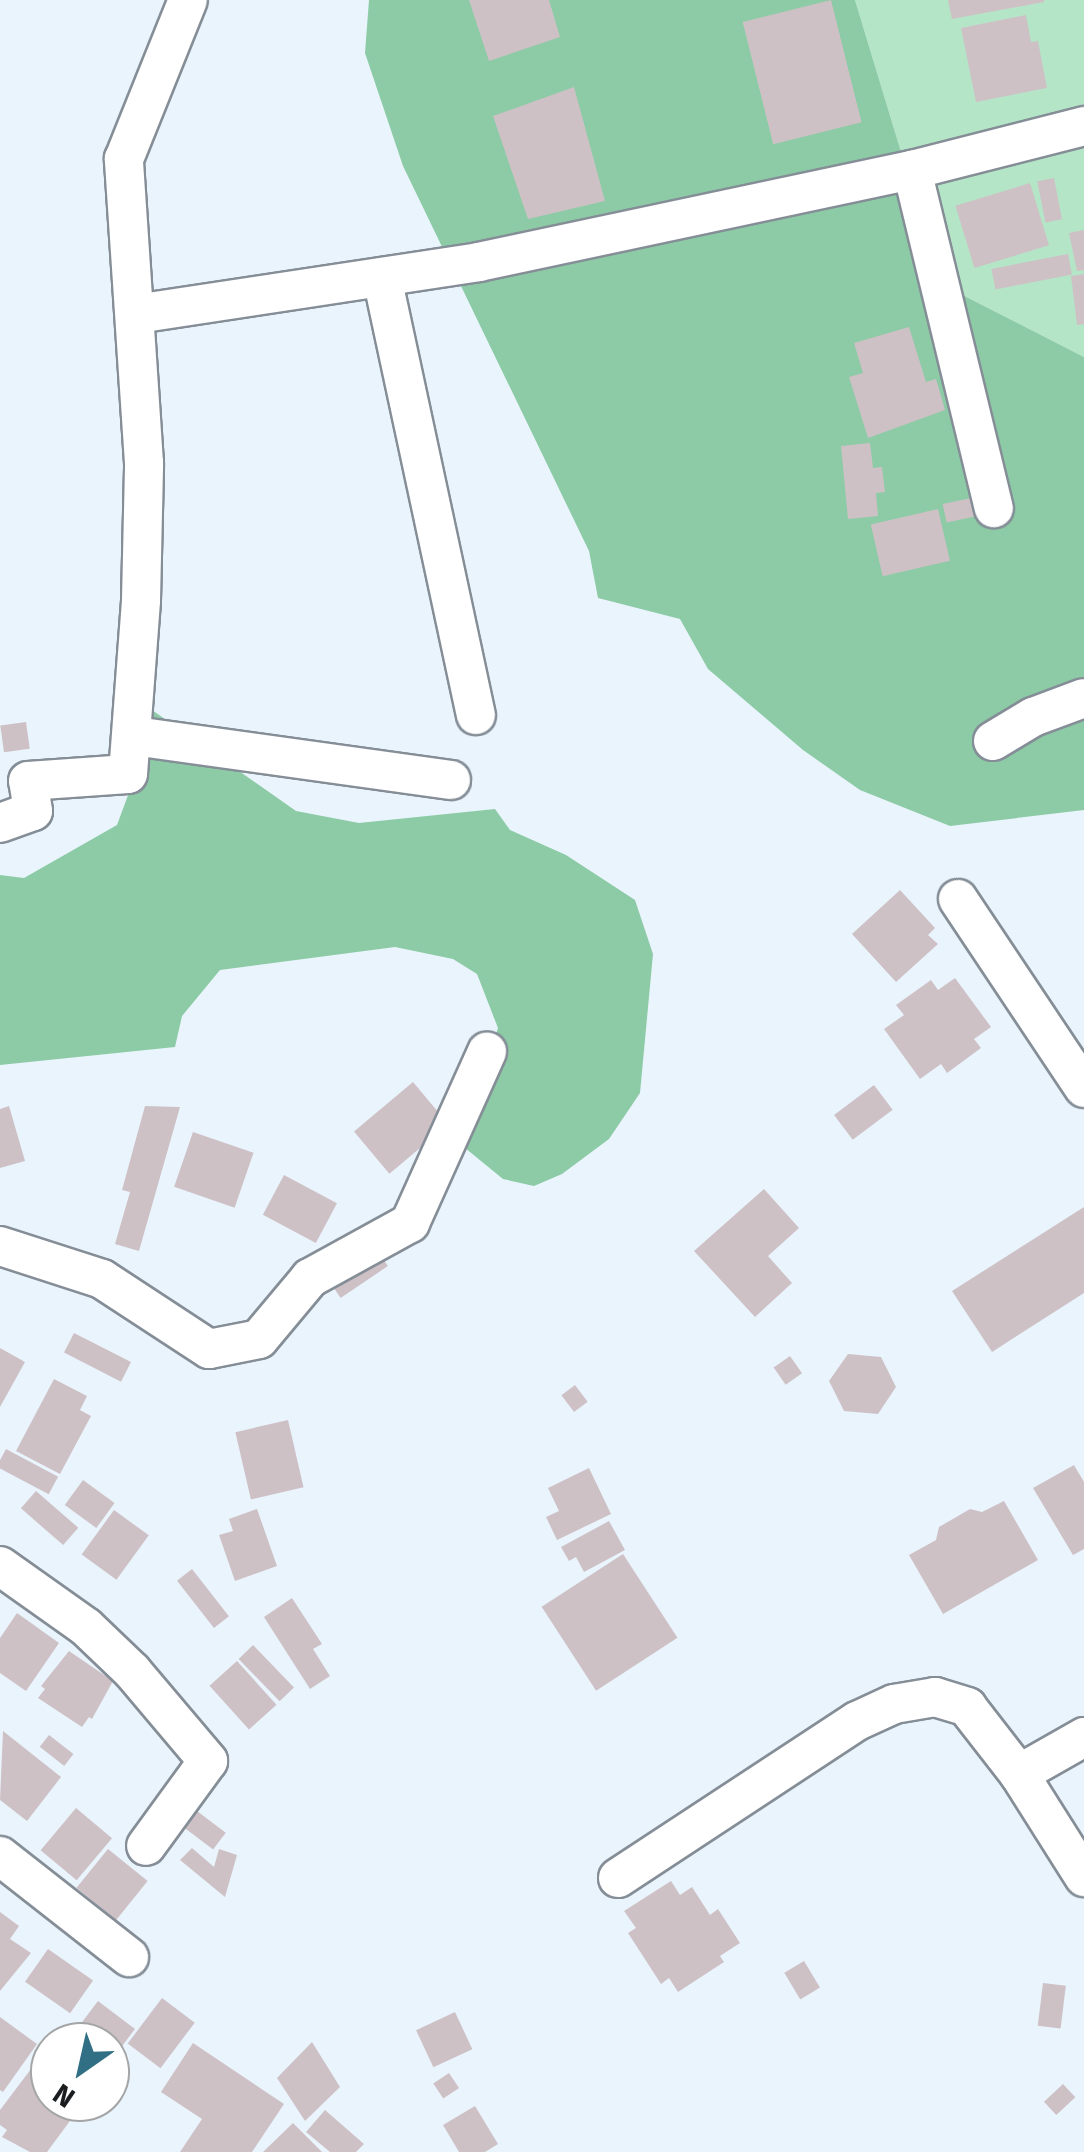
<!DOCTYPE html>
<style>
body{margin:0}
#map{position:relative;width:1084px;height:2152px;overflow:hidden;background:#eaf4fd;font-family:"Fira Sans",sans-serif}
div>[style]{position:absolute}
[style*='--x']{left:calc(var(--x)*1px);top:calc(var(--y)*1px);width:calc(var(--w)*1px);rotate:calc(var(--a)*1deg)}
.green>*{inset:0;background:#b5e5c7}
.forest>*{inset:0;background:#8ccba5}
.building>*{inset:0;background:#cec1c6;transform-origin:0 0}
.roads{filter:drop-shadow(2px 0 #858e97) drop-shadow(-2px 0 #858e97) drop-shadow(0 2px #858e97) drop-shadow(0 -2px #858e97)}
.street>*{height:38px;margin:-19px;padding:0 19px;transform-origin:19px;border-radius:19px;background:#fff}
span{translate:-50% -50%;white-space:nowrap;text-align:center;line-height:1.15;-webkit-text-stroke:8px #fff;paint-order:stroke}
.north{position:absolute;left:30px;top:2022px;width:100px;height:100px;box-sizing:border-box;background:#fff;border:2px solid #a3a5a6;border-radius:50%;rotate:214deg;font-size:28px;font-weight:700;line-height:40px;text-align:center;color:#191d20}
.north::after{content:'';display:block;margin:auto;width:35px;height:45px;background:#306f84;clip-path:polygon(50% 0,100% 100%,50% 72%,0 100%)}
</style>
<div id="map">
<div class="green">
<i style="clip-path:polygon(855px 0,1084px 0,1084px 357px,941px 284px)"></i>
</div>
<div class="forest">
<i style="clip-path:polygon(369px 0,855px 0,941px 284px,1084px 357px,1084px 810px,950px 826px,860px 790px,803px 750px,708px 669px,680px 619px,598px 598px,589px 551px,403px 166px,365px 53px)"></i>
<i style="clip-path:polygon(142px 703px,296px 811px,359px 823px,495px 809px,510px 830px,566px 855px,635px 900px,653px 954px,640px 1093px,609px 1139px,562px 1174px,534px 1186px,503px 1179px,459px 1143px,498px 1028px,477px 974px,453px 959px,395px 947px,220px 970px,182px 1016px,175px 1047px,0 1065px,0 875px,24px 878px,117px 825px,134px 779px)"></i>
</div>
<div class="building">
<i style="clip-path:polygon(469px 0,549px 0,560px 37px,489px 61px)"></i>
<i style="left:831px;top:0;width:126px;height:91px;rotate:76deg"></i>
<i style="clip-path:polygon(948px 0,1044px 0,1044px 2px,952px 19px)"></i>
<i style="clip-path:polygon(1026px 15px,1031px 42px,1038px 41px,1047px 88px,976px 102px,961px 28px)"></i>
<i style="clip-path:polygon(574px 87px,605px 201px,528px 219px,493px 116px)"></i>
<i style="left:1054px;top:178px;width:42px;height:17px;rotate:79deg"></i>
<i style="left:1030px;top:183px;width:65px;height:78px;rotate:73deg"></i>
<i style="clip-path:polygon(1084px 230px,1084px 270px,1077px 271px,1069px 233px)"></i>
<i style="left:1068px;top:254px;width:21px;height:78px;rotate:79deg"></i>
<i style="clip-path:polygon(1084px 274px,1084px 324px,1077px 325px,1071px 276px)"></i>
<i style="clip-path:polygon(909px 327px,926px 382px,936px 379px,945px 410px,868px 438px,849px 377px,863px 373px,854px 343px)"></i>
<i style="clip-path:polygon(870px 443px,873px 468px,882px 467px,885px 492px,876px 493px,878px 516px,848px 519px,841px 446px)"></i>
<i style="left:971px;top:498px;width:19px;height:29px;rotate:78deg"></i>
<i style="left:938px;top:509px;width:53px;height:69px;rotate:77deg"></i>
<i style="left:26px;top:722px;width:27px;height:26px;rotate:82deg"></i>
<i style="clip-path:polygon(900px 890px,935px 928px,928px 935px,938px 944px,896px 982px,852px 934px)"></i>
<i style="clip-path:polygon(955px 978px,991px 1027px,974px 1039px,981px 1048px,947px 1073px,941px 1064px,920px 1079px,884px 1029px,904px 1015px,896px 1005px,931px 980px,938px 990px)"></i>
<i style="left:413px;top:1082px;width:55px;height:77px;rotate:50deg"></i>
<i style="left:874px;top:1085px;width:31px;height:50px;rotate:53deg"></i>
<i style="clip-path:polygon(9px 1106px,25px 1161px,0 1168px,0 1109px)"></i>
<i style="clip-path:polygon(145px 1106px,180px 1107px,139px 1251px,115px 1244px,130px 1192px,122px 1190px)"></i>
<i style="left:193px;top:1132px;width:64px;height:58px;rotate:19deg"></i>
<i style="left:284px;top:1175px;width:60px;height:45px;rotate:28deg"></i>
<i style="clip-path:polygon(764px 1189px,799px 1228px,768px 1256px,792px 1283px,755px 1317px,694px 1251px)"></i>
<i style="clip-path:polygon(1084px 1207px,1084px 1293px,992px 1352px,952px 1291px)"></i>
<i style="left:375px;top:1247px;width:23px;height:57px;rotate:56deg"></i>
<i style="left:74px;top:1333px;width:64px;height:22px;rotate:27deg"></i>
<i style="clip-path:polygon(0 1348px,25px 1362px,0 1407px)"></i>
<i style="clip-path:polygon(848px 1354px,881px 1357px,896px 1387px,878px 1414px,844px 1411px,829px 1381px)"></i>
<i style="left:790px;top:1356px;width:21px;height:20px;rotate:55deg"></i>
<i style="clip-path:polygon(54px 1379px,87px 1396px,80px 1410px,91px 1416px,60px 1474px,16px 1451px)"></i>
<i style="left:575px;top:1385px;width:21px;height:17px;rotate:53deg"></i>
<i style="left:288px;top:1420px;width:69px;height:54px;rotate:77deg"></i>
<i style="left:6px;top:1449px;width:59px;height:20px;rotate:28deg"></i>
<i style="clip-path:polygon(1074px 1465px,1084px 1482px,1084px 1549px,1073px 1555px,1033px 1488px)"></i>
<i style="clip-path:polygon(589px 1468px,611px 1514px,557px 1540px,546px 1517px,559px 1511px,548px 1488px)"></i>
<i style="left:83px;top:1480px;width:39px;height:31px;rotate:36deg"></i>
<i style="left:36px;top:1491px;width:56px;height:23px;rotate:41deg"></i>
<i style="clip-path:polygon(1004px 1501px,1038px 1560px,943px 1614px,909px 1555px,936px 1540px,939px 1527px,970px 1509px,982px 1512px)"></i>
<i style="clip-path:polygon(257px 1509px,277px 1566px,235px 1581px,219px 1535px,233px 1531px,229px 1519px)"></i>
<i style="left:114px;top:1510px;width:43px;height:55px;rotate:36deg"></i>
<i style="clip-path:polygon(609px 1521px,625px 1550px,584px 1572px,576px 1557px,569px 1561px,561px 1547px)"></i>
<i style="left:623px;top:1554px;width:100px;height:97px;rotate:57deg"></i>
<i style="left:192px;top:1569px;width:60px;height:19px;rotate:52deg"></i>
<i style="clip-path:polygon(292px 1598px,322px 1644px,313px 1649px,330px 1676px,310px 1689px,264px 1617px)"></i>
<i style="clip-path:polygon(17px 1613px,59px 1643px,26px 1691px,0 1673px,0 1638px)"></i>
<i style="left:253px;top:1645px;width:59px;height:20px;rotate:46deg"></i>
<i style="clip-path:polygon(69px 1651px,113px 1681px,92px 1719px,89px 1717px,82px 1727px,38px 1698px,45px 1689px,41px 1686px)"></i>
<i style="left:237px;top:1661px;width:59px;height:37px;rotate:48deg"></i>
<i style="clip-path:polygon(3px 1731px,61px 1777px,27px 1821px,0 1800px)"></i>
<i style="left:49px;top:1735px;width:31px;height:15px;rotate:38deg"></i>
<i style="left:76px;top:1808px;width:47px;height:55px;rotate:40deg"></i>
<i style="left:193px;top:1808px;width:41px;height:21px;rotate:37deg"></i>
<i style="clip-path:polygon(192px 1848px,214px 1867px,219px 1849px,237px 1855px,225px 1897px,180px 1860px)"></i>
<i style="left:108px;top:1849px;width:51px;height:50px;rotate:39deg"></i>
<i style="clip-path:polygon(671px 1881px,680px 1895px,692px 1887px,710px 1915px,718px 1909px,740px 1943px,720px 1956px,724px 1962px,678px 1992px,669px 1978px,661px 1984px,628px 1933px,636px 1928px,624px 1911px)"></i>
<i style="clip-path:polygon(0 1912px,19px 1926px,10px 1939px,31px 1953px,0 1991px)"></i>
<i style="left:48px;top:1949px;width:55px;height:40px;rotate:35deg"></i>
<i style="left:804px;top:1961px;width:31px;height:23px;rotate:59deg"></i>
<i style="left:1043px;top:1983px;width:23px;height:43px;rotate:7deg"></i>
<i style="left:162px;top:1998px;width:41px;height:57px;rotate:37deg"></i>
<i style="clip-path:polygon(98px 2001px,135px 2029px,110px 2062px,110px 2042px,67px 2042px)"></i>
<i style="left:455px;top:2012px;width:41px;height:43px;rotate:65deg"></i>
<i style="clip-path:polygon(0 2017px,37px 2044px,3px 2092px,0 2090px)"></i>
<i style="clip-path:polygon(312px 2042px,340px 2087px,305px 2121px,277px 2078px)"></i>
<i style="clip-path:polygon(193px 2043px,284px 2104px,252px 2152px,180px 2152px,202px 2119px,161px 2092px)"></i>
<i style="clip-path:polygon(40px 2057px,50px 2065px,50px 2102px,84px 2102px,47px 2152px,30px 2152px,2px 2137px,7px 2130px,0 2125px,0 2110px)"></i>
<i style="left:449px;top:2073px;width:18px;height:19px;rotate:56deg"></i>
<i style="left:1063px;top:2084px;width:18px;height:26px;rotate:47deg"></i>
<i style="clip-path:polygon(475px 2106px,498px 2144px,485px 2152px,459px 2152px,443px 2125px)"></i>
<i style="clip-path:polygon(325px 2110px,364px 2144px,356px 2152px,330px 2152px,306px 2132px)"></i>
<i style="clip-path:polygon(293px 2123px,322px 2152px,263px 2152px)"></i>
</div>
<div class="roads">
<div class="street">
<i style="--x:912;--y:170;--w:348;--a:76.4"></i>
<i style="--x:382;--y:277;--w:448;--a:77.9"></i>
<i style="--x:136;--y:314;--w:347;--a:-8.6"></i>
<i style="--x:479;--y:262;--w:443;--a:-12"></i>
<i style="--x:912;--y:170;--w:178;--a:-14.3"></i>
<i style="--x:134;--y:736;--w:320;--a:7.9"></i>
<i style="--x:993;--y:741;--w:47;--a:-31"></i>
<i style="--x:1033;--y:717;--w:54;--a:-20.4"></i>
<i style="--x:0;--y:823;--w:35;--a:-20"></i>
<i style="--x:33;--y:811;--w:30;--a:-99"></i>
<i style="--x:28;--y:781;--w:100;--a:-4"></i>
<i style="--x:128;--y:774;--w:174;--a:-85.7"></i>
<i style="--x:141;--y:600;--w:137;--a:-88.7"></i>
<i style="--x:144;--y:463;--w:305;--a:-93.8"></i>
<i style="--x:124;--y:159;--w:171;--a:-68.1"></i>
<i style="--x:958;--y:899;--w:227;--a:56.3"></i>
<i style="--x:0;--y:1246;--w:107;--a:17.9"></i>
<i style="--x:102;--y:1279;--w:128;--a:33.2"></i>
<i style="--x:209;--y:1349;--w:51;--a:-11.3"></i>
<i style="--x:259;--y:1339;--w:80;--a:-50.1"></i>
<i style="--x:310;--y:1278;--w:114;--a:-28.8"></i>
<i style="--x:410;--y:1223;--w:188;--a:-65.8"></i>
<i style="--x:0;--y:1566;--w:105;--a:35.3"></i>
<i style="--x:86;--y:1627;--w:64;--a:43.7"></i>
<i style="--x:132;--y:1671;--w:118;--a:49.8"></i>
<i style="--x:208;--y:1761;--w:105;--a:126.1"></i>
<i style="--x:1019;--y:1774;--w:122;--a:57.7"></i>
<i style="--x:0;--y:1856;--w:164;--a:38.1"></i>
<i style="--x:618;--y:1878;--w:286;--a:-33.3"></i>
<i style="--x:857;--y:1721;--w:41;--a:-24.7"></i>
<i style="--x:894;--y:1704;--w:42;--a:-9.7"></i>
<i style="--x:935;--y:1697;--w:34;--a:17"></i>
<i style="--x:967;--y:1707;--w:85;--a:52.2"></i>
<i style="--x:1019;--y:1774;--w:75;--a:-29.6"></i>
</div>
</div>
<div class="north">N</div>
</div>
